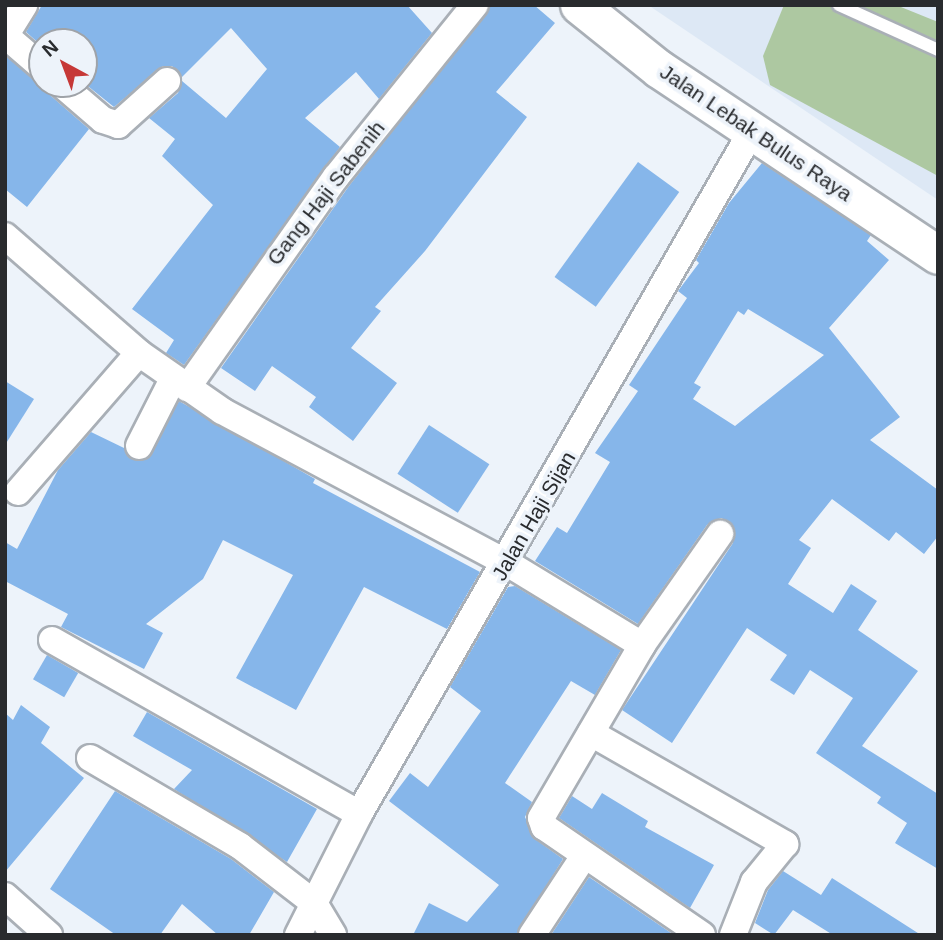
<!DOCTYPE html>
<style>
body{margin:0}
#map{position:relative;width:943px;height:940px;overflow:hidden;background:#edf3fa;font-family:Helvetica,sans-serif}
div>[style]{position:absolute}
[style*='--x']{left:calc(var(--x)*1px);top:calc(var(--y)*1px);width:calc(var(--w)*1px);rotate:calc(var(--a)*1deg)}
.built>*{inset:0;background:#dde8f5}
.green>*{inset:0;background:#adc8a1}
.building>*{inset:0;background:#86b6ea;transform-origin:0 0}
.roads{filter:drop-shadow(2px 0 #a9afb6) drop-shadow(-2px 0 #a9afb6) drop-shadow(0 2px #a9afb6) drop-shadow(0 -2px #a9afb6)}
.lane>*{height:12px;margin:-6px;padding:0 6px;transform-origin:6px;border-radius:6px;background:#fff}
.street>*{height:26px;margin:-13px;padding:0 13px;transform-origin:13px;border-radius:13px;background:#fff}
.secondary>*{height:37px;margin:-18.5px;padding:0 18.5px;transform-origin:18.5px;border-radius:18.5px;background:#fff}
span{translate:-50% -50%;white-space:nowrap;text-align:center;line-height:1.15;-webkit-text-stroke:7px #edf3fa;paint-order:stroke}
.street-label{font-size:21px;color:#292b2e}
.frame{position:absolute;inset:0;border:7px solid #292b2e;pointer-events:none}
.north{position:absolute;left:28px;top:28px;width:70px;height:70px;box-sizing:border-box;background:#edf3fa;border:2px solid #9fa3a8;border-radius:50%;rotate:319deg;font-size:19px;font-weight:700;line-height:28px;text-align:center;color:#292b2e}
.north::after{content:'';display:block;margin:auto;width:24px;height:32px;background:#c63837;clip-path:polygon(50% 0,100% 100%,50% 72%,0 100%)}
</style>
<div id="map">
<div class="built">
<i style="clip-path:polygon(648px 5px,938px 5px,938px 200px)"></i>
</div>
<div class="green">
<i style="clip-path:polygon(784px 5px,896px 5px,938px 22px,938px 176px,770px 85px,763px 56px)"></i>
</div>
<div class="building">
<i style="clip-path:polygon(42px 5px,407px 5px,432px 33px,379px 99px,356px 72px,305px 118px,340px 147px,184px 365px,166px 353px,174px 340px,132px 309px,213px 205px,162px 156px,175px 139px,149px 118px,178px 93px,182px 81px,226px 118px,267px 69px,231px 28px,182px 77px,172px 66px,163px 66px,114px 107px,84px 83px,84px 42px,42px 46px,26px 32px)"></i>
<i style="clip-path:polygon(490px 5px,534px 5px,555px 23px,496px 92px,527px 117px,425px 251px,375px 307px,381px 311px,351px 348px,397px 383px,353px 441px,309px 407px,316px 397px,272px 366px,255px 391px,221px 368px,349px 186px)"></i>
<i style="clip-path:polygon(5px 56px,46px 84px,51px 96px,89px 129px,27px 207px,5px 189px)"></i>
<i style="left:638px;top:162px;width:51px;height:142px;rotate:36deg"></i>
<i style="clip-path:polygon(evenodd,762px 163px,871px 235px,867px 241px,889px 260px,829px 328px,900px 417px,870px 440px,938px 490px,938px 536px,924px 554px,896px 532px,889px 541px,832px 499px,799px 540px,811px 548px,788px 584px,833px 613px,851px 584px,877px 601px,858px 630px,918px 671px,862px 746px,938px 794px,938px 869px,895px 843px,907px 823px,877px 803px,881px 797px,816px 753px,853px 698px,810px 670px,794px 695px,770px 680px,787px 655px,747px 628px,672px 743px,622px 710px,733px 543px,730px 522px,721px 518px,707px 525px,638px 624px,535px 561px,557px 527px,567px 533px,610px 462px,595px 453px,638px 391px,629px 385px,687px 298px,678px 291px,699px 263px,696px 260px,729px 203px,762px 163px,748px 309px,824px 355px,735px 426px,693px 399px,701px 387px,694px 383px,738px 311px,744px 315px,748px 309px)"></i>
<i style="clip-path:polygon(5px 381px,34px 399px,5px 445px)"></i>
<i style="clip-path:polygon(179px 401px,315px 479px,313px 483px,480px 572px,447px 629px,364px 587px,296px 710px,236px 678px,293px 575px,223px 540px,203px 579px,146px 624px,163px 633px,144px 669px,61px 627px,68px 614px,5px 581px,5px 542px,17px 549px,58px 470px,91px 432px,124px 448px,133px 460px,147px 459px)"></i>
<i style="left:429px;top:425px;width:72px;height:58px;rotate:33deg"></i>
<i style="clip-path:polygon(515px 586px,621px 650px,595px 695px,571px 681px,505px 783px,532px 802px,525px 817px,535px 839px,563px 859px,516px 935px,413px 935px,429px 903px,467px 922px,499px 885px,389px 801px,410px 773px,428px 787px,481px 711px,450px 687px,508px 587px)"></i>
<i style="left:47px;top:655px;width:36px;height:28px;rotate:30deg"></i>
<i style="clip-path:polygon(21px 705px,50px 727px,41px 743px,84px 778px,5px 872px,5px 713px,13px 720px)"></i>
<i style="clip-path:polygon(147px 712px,317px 809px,287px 862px,174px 789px,192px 770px,133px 736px)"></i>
<i style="clip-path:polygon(115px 791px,231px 859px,274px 892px,249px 935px,218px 935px,182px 904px,160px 935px,116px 935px,50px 889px)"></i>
<i style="clip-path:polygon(602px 793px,648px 821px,645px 827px,714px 865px,690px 908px,559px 818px,572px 796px,592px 809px)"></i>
<i style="clip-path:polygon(783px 871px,821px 895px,832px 878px,921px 935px,833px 935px,793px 910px,774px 935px,755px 923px,768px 890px)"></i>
<i style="clip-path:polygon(589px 877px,674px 935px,551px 935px)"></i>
</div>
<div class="roads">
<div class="lane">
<i style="--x:839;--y:5;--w:109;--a:24.4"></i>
</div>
<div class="street">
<i style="--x:5;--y:36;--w:36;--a:-58"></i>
<i style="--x:6;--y:36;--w:48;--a:40.7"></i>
<i style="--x:61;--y:84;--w:55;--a:40.6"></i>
<i style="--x:103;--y:120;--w:16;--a:18"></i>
<i style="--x:118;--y:125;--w:66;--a:-41.9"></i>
<i style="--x:5;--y:236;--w:178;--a:41.1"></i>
<i style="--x:139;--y:353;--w:101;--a:34.9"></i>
<i style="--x:222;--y:411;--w:323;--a:28.1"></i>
<i style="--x:507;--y:563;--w:158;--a:31.3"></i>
<i style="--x:187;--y:388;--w:258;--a:-54.8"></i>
<i style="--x:336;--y:177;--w:221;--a:-51.1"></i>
<i style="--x:139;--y:446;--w:75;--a:-63.1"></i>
<i style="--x:18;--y:492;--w:184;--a:-49"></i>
<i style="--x:52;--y:640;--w:353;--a:29.5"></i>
<i style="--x:591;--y:733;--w:224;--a:29.8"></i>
<i style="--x:785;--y:844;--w:49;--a:129.2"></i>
<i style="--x:754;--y:882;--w:57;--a:111.6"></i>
<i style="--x:90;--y:758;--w:174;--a:30.4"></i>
<i style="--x:240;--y:846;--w:93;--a:37.6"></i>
<i style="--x:314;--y:903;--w:37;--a:59"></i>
<i style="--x:5;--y:896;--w:59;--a:41.6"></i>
<i style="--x:298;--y:935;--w:136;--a:-63.2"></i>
<i style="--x:359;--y:814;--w:790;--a:-60.09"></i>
<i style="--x:532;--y:935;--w:95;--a:-56.6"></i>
<i style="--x:702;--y:935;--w:191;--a:-145.6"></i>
<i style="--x:544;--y:827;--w:9;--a:-108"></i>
<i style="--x:541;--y:818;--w:200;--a:-59.7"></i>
<i style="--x:642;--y:645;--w:136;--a:-54.9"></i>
</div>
<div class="secondary">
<i style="--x:579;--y:5;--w:102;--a:38.7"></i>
<i style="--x:659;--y:69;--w:335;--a:33.7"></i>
</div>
</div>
<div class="street-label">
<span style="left:756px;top:133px;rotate:34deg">Jalan Lebak Bulus Raya</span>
<span style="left:326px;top:193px;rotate:-52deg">Gang Haji Sabenih</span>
<span style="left:534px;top:516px;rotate:-60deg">Jalan Haji Sijan</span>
</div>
<div class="frame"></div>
<div class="north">N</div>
</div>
